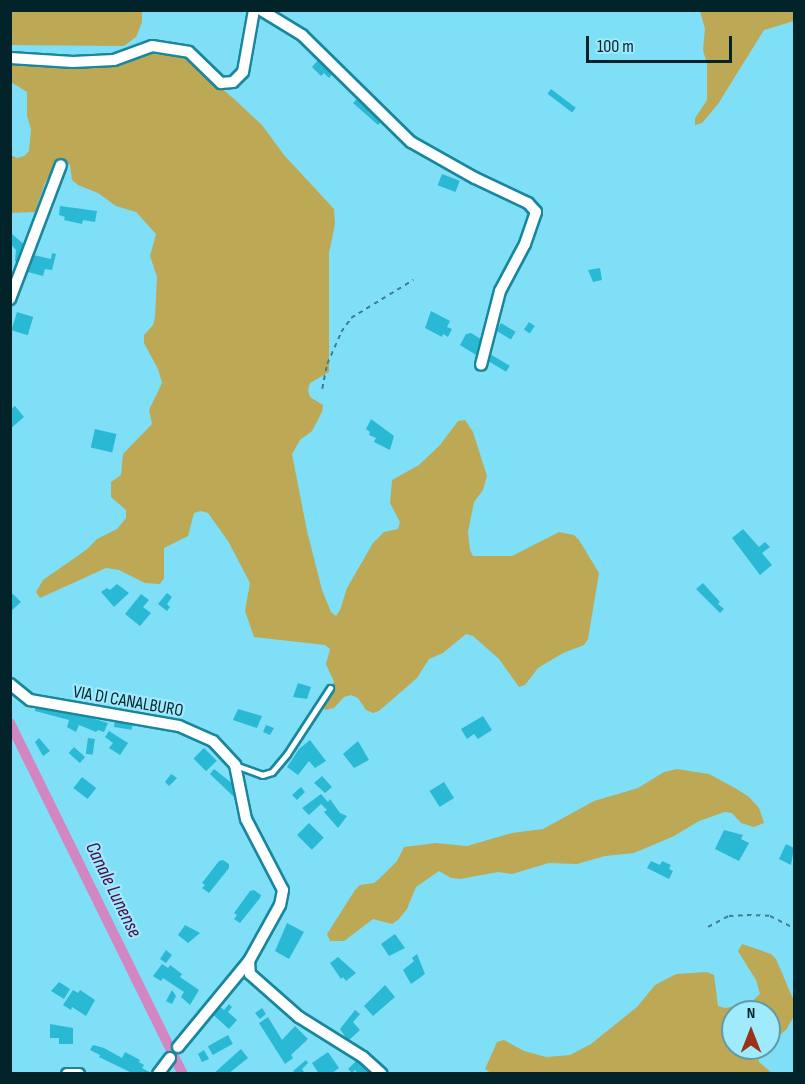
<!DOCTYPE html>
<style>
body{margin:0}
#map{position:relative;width:805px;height:1084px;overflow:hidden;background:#7fdff6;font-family:"Sofia Sans Condensed",sans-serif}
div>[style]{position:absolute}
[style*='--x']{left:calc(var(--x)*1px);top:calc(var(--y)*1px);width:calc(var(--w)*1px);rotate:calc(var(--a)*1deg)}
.green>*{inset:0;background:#bda856}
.canal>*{height:10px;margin:-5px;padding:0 5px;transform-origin:5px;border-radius:5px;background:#d387c2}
.building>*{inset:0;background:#29b9d5;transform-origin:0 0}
.path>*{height:1.5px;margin-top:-0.75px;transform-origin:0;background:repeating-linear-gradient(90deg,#3f7e8d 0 4.5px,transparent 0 9px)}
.roads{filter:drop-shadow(2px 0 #18879d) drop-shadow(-2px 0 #18879d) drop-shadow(0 2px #18879d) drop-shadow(0 -2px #18879d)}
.service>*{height:5px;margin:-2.5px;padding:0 2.5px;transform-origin:2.5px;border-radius:2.5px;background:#fff}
.minor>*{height:10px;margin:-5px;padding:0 5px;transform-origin:5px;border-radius:5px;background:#fff}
span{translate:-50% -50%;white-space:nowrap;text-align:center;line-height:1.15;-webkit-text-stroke:4.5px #9feafc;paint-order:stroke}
.street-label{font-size:18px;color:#03232a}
.water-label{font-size:20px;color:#4e0944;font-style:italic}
.frame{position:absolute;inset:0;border:12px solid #03232a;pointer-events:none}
.north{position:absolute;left:721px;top:1000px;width:60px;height:60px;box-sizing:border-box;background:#9feafc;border:2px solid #619aa8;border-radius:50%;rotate:0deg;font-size:16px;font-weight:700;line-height:24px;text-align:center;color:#03232a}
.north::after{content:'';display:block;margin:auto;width:21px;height:27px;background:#9b3218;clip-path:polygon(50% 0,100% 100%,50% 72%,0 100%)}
.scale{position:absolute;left:586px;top:36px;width:146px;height:27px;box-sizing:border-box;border:3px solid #03232a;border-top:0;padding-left:8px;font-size:18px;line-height:21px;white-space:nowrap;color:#03232a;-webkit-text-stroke:4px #9feafc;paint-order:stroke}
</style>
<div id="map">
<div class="green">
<i style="clip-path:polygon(11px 10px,142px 11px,142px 22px,136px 37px,124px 46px,11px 45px)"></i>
<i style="clip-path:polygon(700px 11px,794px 11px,794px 21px,764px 30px,718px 104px,702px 123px,695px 125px,695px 118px,707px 100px,707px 64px,703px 50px,705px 29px)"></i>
<i style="clip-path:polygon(152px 54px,184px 57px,233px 98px,262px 125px,284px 155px,334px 209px,335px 224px,329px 253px,329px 372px,310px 383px,308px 390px,310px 397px,323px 405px,322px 412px,312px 431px,300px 440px,292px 454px,307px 531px,322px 590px,331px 612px,336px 616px,340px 610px,347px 588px,373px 543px,384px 532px,398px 529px,400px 522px,390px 503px,392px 480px,419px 465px,440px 445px,458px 421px,465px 420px,473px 432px,487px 476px,483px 490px,474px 502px,468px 532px,470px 550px,473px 556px,512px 556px,559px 532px,574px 535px,579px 540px,599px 573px,588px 639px,584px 645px,563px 653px,538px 668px,525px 685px,519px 687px,499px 659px,473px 636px,466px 634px,443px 653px,429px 659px,417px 678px,379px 711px,373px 713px,366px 710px,358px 698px,351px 695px,344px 697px,334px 708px,325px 710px,323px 703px,334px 682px,326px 664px,330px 649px,325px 645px,254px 637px,245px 611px,250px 583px,228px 541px,208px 513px,201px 511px,194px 513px,188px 536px,164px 548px,164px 578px,160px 584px,145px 583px,119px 570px,106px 568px,40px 598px,36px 592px,43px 580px,86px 550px,97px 539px,117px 529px,126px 518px,126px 510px,111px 497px,111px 482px,121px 475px,123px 454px,152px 424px,149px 410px,162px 383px,158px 369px,144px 343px,144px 335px,153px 325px,155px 317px,157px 277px,150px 256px,156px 234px,136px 212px,116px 206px,98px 193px,78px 185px,72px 180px,70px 165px,59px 158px,45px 183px,35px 212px,11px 213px,11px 155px,17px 158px,24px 156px,29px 151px,31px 129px,27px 116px,27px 92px,11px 82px,11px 63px,77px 68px,117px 66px)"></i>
<i style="clip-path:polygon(677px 769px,709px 774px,735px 788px,749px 797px,759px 808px,764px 823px,754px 827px,741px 823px,732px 813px,725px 812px,699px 821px,674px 836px,634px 853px,605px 856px,577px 864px,549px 863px,512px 874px,498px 872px,460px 879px,451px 878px,439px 871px,416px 887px,407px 909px,398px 920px,392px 924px,373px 919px,344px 941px,330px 941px,327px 934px,355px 890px,360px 885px,374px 883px,380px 878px,397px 861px,404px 847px,436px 843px,467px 846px,512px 833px,543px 829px,594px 801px,638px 788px,664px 772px)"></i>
<i style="clip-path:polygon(742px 944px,771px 954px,776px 959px,794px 1001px,794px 1016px,786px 1030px,769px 1044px,769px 1012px,733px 1012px,733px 1048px,763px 1048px,758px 1054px,759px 1062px,772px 1073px,504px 1074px,491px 1073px,485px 1069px,497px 1042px,504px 1040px,524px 1051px,546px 1057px,570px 1055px,591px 1044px,637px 1007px,655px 985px,676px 974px,707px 972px,714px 975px,718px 1006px,725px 1008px,749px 1004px,760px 994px,756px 980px,738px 951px)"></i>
</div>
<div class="canal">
<i style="--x:10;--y:723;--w:391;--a:63.8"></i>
</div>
<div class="building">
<i style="clip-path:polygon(321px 57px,335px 71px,329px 78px,324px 73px,321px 76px,312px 67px)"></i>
<i style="left:551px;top:89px;width:31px;height:6px;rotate:37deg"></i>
<i style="clip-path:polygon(360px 96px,383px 120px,378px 125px,353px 103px)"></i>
<i style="left:442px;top:174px;width:19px;height:12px;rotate:21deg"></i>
<i style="clip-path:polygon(60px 206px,97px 211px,95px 222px,83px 220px,82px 224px,64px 220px,65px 217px,59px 215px)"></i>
<i style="clip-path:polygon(12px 234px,27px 247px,20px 263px,15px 261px,16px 250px,10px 243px)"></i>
<i style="clip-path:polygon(52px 253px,56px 254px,52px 270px,45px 269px,43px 276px,24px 271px,29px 254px,51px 259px)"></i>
<i style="clip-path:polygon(600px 268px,602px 280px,593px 282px,588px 270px)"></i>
<i style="clip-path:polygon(431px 311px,450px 321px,447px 327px,452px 329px,448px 337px,443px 334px,442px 337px,425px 328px)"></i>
<i style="left:17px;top:312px;width:17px;height:19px;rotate:17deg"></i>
<i style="left:529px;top:322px;width:7px;height:9px;rotate:34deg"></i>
<i style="left:501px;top:323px;width:17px;height:9px;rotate:31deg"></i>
<i style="clip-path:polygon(471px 333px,484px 341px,476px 355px,460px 345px,466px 334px)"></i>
<i style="left:490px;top:354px;width:23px;height:7px;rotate:31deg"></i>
<i style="clip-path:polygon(15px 406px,24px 417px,10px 429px,10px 410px)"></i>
<i style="clip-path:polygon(371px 419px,394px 436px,390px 450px,374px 442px,376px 438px,369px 435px,370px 432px,366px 429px)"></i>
<i style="left:95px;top:429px;width:22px;height:19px;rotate:13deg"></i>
<i style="clip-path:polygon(743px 529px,759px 547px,765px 542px,770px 547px,762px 553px,772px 565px,760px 575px,732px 538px)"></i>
<i style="clip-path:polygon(703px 583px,720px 602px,718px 604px,724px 609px,720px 613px,696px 589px)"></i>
<i style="clip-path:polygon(117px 584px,129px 593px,114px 607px,101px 592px,107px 588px,110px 590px)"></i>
<i style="clip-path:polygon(167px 593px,172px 597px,167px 604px,170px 607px,167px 611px,158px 604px)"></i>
<i style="clip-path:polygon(13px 594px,21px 602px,10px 612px,10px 596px)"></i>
<i style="clip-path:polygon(141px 594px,149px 600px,143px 607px,151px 613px,140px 626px,125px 614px)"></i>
<i style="clip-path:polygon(298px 683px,311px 687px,307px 699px,293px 697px)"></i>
<i style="clip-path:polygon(36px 705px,69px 711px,108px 723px,104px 732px,98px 730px,96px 732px,79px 725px,76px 732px,67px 727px,69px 720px,35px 711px)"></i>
<i style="clip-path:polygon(238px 709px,262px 716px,257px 728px,233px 720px)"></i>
<i style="clip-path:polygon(483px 716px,492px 730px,478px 739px,474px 734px,467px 739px,461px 729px)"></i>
<i style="left:115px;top:720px;width:18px;height:7px;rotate:9deg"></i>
<i style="clip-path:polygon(266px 725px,274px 728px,270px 735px,263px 732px)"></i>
<i style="clip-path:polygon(109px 731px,128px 743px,120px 755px,109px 748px,113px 743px,105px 737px)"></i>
<i style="clip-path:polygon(39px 738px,50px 751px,43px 756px,35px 742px)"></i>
<i style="left:88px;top:738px;width:7px;height:16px;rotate:8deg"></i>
<i style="clip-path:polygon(310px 740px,326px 761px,315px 768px,309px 761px,298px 775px,287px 767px,299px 749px)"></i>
<i style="clip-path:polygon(358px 741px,369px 760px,354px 768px,343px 754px)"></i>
<i style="left:74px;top:747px;width:15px;height:8px;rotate:42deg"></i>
<i style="left:204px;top:748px;width:18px;height:15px;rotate:45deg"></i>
<i style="clip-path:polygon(214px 769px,233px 784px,234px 797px,210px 774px)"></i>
<i style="clip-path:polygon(171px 774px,177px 778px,169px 786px,165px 782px)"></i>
<i style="clip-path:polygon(322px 776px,332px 787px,325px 793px,314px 783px)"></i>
<i style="left:82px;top:777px;width:18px;height:14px;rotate:38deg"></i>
<i style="left:444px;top:782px;width:19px;height:17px;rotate:58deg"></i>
<i style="clip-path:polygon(301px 787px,305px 792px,297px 800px,292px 795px)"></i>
<i style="clip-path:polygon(321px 794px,328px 802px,330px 799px,340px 813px,347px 816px,338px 828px,324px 812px,327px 810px,321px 804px,309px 815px,302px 808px)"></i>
<i style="left:309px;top:823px;width:21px;height:17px;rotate:45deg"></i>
<i style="clip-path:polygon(724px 830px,743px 835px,741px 839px,749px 843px,739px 861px,715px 849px)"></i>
<i style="clip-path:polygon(786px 844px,794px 848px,791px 865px,779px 859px)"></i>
<i style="clip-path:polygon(223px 860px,229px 864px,229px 868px,209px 893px,202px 888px,205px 885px,202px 883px,219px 861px)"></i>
<i style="clip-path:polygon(651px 861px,660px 865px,662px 861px,671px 865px,669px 869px,673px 871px,669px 879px,647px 868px)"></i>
<i style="clip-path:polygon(254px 890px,261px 895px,260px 898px,240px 923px,234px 919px,237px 915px,234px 913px,250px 891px)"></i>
<i style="clip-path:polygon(287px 923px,304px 932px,289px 959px,275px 951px)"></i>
<i style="clip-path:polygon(185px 925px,200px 933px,188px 943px,178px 935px)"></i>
<i style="clip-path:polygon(395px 934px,405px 948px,389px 956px,381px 944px)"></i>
<i style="clip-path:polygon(166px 950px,172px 955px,166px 963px,160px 959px)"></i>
<i style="clip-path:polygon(417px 954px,425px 974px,411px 984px,403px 970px,414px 961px,412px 958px)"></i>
<i style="clip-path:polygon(338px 957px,356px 973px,346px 981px,343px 977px,341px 979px,330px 963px)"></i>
<i style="clip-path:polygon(162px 964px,168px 968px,170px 965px,182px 974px,180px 977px,199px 990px,190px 1005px,181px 997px,184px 992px,163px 978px,161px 981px,153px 976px)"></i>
<i style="clip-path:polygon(59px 982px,70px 989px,64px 999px,51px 991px)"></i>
<i style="clip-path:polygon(385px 985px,395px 997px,373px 1016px,364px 1006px)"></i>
<i style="clip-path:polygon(73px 990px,78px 993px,80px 990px,95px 1000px,86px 1016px,72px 1007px,71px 1010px,63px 1005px)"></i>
<i style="clip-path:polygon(172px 990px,176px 996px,172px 1004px,166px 1001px)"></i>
<i style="clip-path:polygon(216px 1004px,224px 1010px,229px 1004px,232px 1007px,228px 1012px,237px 1020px,229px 1029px,210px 1012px)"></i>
<i style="clip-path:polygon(262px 1008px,266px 1014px,260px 1019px,255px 1013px)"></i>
<i style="clip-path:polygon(355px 1010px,360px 1014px,353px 1022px,360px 1030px,348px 1041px,340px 1029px)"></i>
<i style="clip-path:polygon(268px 1017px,282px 1040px,295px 1026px,308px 1039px,291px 1055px,293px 1058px,285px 1064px,259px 1023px)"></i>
<i style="clip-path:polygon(50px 1024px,73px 1028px,73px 1044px,59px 1044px,59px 1038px,50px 1038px)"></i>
<i style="left:228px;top:1035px;width:10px;height:23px;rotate:61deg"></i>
<i style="clip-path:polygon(93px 1045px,104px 1048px,122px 1058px,125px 1052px,140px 1060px,139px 1062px,144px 1065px,142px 1068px,153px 1074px,134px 1074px,99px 1057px,100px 1055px,90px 1050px)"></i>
<i style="clip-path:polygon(241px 1049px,248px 1058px,228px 1074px,213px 1074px)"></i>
<i style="clip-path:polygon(204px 1050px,209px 1059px,202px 1062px,198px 1054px)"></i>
<i style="clip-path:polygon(328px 1052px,339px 1068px,331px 1074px,319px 1074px,312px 1063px)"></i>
<i style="clip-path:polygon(359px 1058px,368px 1068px,373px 1074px,358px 1074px,355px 1070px,352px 1073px,348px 1069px)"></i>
<i style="clip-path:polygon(306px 1060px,308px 1063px,302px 1069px,304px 1072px,295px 1074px,293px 1071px)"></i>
</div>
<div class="path">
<i style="--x:322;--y:389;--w:25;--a:-79"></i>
<i style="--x:327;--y:364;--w:35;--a:-66"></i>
<i style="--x:341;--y:332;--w:17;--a:-54"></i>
<i style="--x:351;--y:318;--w:73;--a:-31.5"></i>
<i style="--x:708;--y:927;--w:24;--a:-28"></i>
<i style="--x:729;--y:916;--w:18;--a:-3"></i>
<i style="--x:747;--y:915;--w:23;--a:2"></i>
<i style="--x:770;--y:916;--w:27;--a:27"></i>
</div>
<div class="roads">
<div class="service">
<i style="--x:235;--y:765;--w:29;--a:20"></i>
<i style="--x:262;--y:775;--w:10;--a:-17"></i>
<i style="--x:272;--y:772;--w:23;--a:-50"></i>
<i style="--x:287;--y:754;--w:79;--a:-56.9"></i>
</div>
<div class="minor">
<i style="--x:261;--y:10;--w:48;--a:31.4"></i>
<i style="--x:302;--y:35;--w:153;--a:44.5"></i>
<i style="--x:411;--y:142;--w:73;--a:29.4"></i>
<i style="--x:475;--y:178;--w:59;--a:25.3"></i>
<i style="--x:528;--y:203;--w:12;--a:48"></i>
<i style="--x:536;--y:212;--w:34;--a:109"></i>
<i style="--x:525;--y:244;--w:53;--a:118"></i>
<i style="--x:500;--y:291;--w:76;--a:104.4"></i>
<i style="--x:10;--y:58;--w:63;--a:3.6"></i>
<i style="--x:73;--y:62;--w:41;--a:-2.8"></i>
<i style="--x:114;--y:60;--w:40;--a:-20.2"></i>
<i style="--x:152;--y:46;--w:37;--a:9"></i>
<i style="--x:189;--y:52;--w:45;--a:44.1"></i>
<i style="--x:221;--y:83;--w:12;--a:-5"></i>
<i style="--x:233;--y:82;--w:14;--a:-45"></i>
<i style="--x:243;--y:72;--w:63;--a:-79.9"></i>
<i style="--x:10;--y:299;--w:143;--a:-69.2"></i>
<i style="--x:10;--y:684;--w:26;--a:39"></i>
<i style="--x:30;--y:700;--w:151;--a:9.9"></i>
<i style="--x:179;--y:726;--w:37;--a:24"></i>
<i style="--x:213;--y:741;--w:33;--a:47"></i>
<i style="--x:235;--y:765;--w:55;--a:78.5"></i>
<i style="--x:246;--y:819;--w:80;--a:62.5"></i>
<i style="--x:283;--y:890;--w:15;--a:101"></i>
<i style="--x:280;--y:905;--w:64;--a:119"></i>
<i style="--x:249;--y:961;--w:13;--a:86"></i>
<i style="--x:250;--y:974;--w:65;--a:41.3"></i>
<i style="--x:299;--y:1017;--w:75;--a:32"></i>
<i style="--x:363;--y:1057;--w:25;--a:42"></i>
<i style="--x:178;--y:1047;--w:112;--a:-50.5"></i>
<i style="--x:67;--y:1074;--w:12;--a:0"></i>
<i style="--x:158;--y:1074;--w:20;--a:-53"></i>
</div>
</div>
<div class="street-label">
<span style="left:128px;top:702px;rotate:10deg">VIA DI CANALBURO</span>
</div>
<div class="water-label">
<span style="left:113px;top:890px;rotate:64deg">Canale Lunense</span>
</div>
<div class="frame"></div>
<div class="north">N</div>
<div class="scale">100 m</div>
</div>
